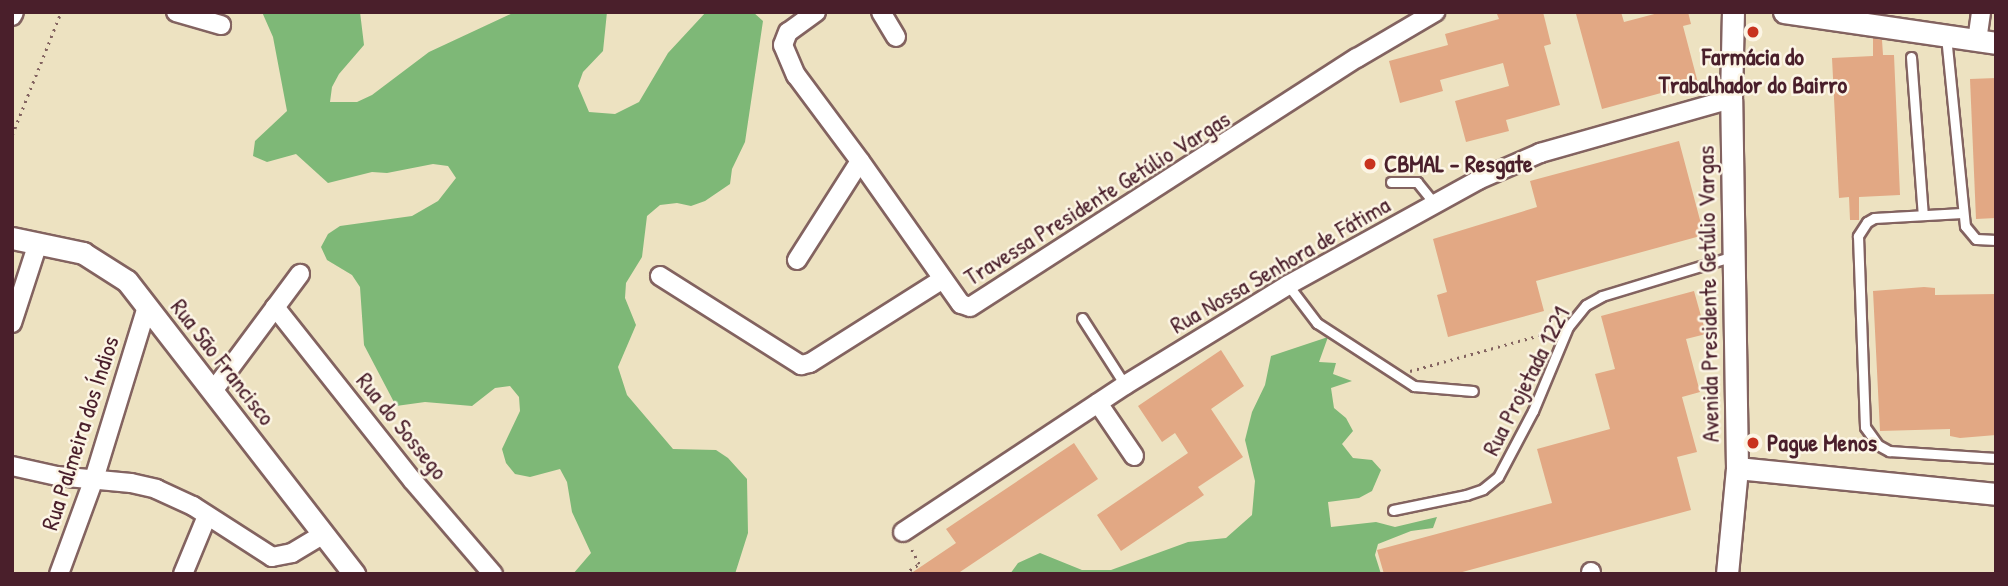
<!DOCTYPE html>
<meta charset="utf-8">
<style>
body{margin:0}
#map{position:relative;width:2008px;height:586px;overflow:hidden;background:#ede2c1;font-family:"Patrick Hand",sans-serif}
div>[style]{position:absolute}
[style*='--x']{left:calc(var(--x)*1px);top:calc(var(--y)*1px);width:calc(var(--w)*1px);rotate:calc(var(--a)*1deg)}
.forest>*{inset:0;background:#7eb877}
.building>*{inset:0;background:#e2a884}
.path>*{height:2.5px;margin-top:-1.25px;transform-origin:0;background:repeating-linear-gradient(90deg,#836360 0 2px,transparent 0 7px)}
.roads{filter:drop-shadow(2px 0 #836360) drop-shadow(-2px 0 #836360) drop-shadow(0 2px #836360) drop-shadow(0 -2px #836360)}
.service>*{height:9px;margin:-4.5px;padding:0 4.5px;transform-origin:4.5px;border-radius:4.5px;background:#fff}
.minor>*{height:18px;margin:-9px;padding:0 9px;transform-origin:9px;border-radius:9px;background:#fff}
.tertiary>*{height:21px;margin:-10.5px;padding:0 10.5px;transform-origin:10.5px;border-radius:10.5px;background:#fff}
.dots>*{width:19px;height:19px;translate:-50% -50%;box-sizing:border-box;border:4px solid #fcf5e5;border-radius:50%}
span{translate:-50% -50%;white-space:nowrap;text-align:center;line-height:1.15;-webkit-text-stroke:5px #fcf5e5;paint-order:stroke}
.poi-label{font-size:24px;color:#4a1f2b;font-weight:700}
.left{translate:0 -50%;text-align:left}
.street-label{font-size:24px;color:#4a1f2b}
.frame{position:absolute;inset:0;border:14px solid #4a1f2b;pointer-events:none}
</style>
<div id="map">
<div class="forest">
<i style="clip-path:polygon(262px 12px,360px 12px,364px 45px,339px 74px,332px 87px,330px 102px,357px 102px,372px 95px,429px 52px,515px 12px,607px 12px,603px 51px,583px 72px,578px 86px,589px 112px,615px 114px,639px 102px,668px 53px,706px 12px,753px 12px,763px 21px,745px 142px,732px 169px,730px 184px,705px 201px,691px 206px,677px 203px,660px 205px,647px 216px,642px 257px,626px 283px,625px 298px,636px 325px,618px 367px,627px 395px,673px 449px,716px 450px,728px 458px,747px 479px,748px 533px,735px 574px,573px 574px,591px 553px,572px 512px,567px 482px,560px 469px,530px 477px,515px 474px,506px 463px,502px 449px,520px 411px,519px 397px,510px 386px,495px 388px,472px 406px,425px 402px,396px 406px,364px 345px,360px 287px,352px 275px,327px 260px,321px 247px,328px 234px,340px 226px,412px 216px,438px 201px,456px 178px,448px 166px,433px 164px,387px 173px,372px 172px,328px 183px,296px 154px,267px 162px,253px 156px,255px 141px,287px 111px,273px 37px)"></i>
<i style="clip-path:polygon(1328px 337px,1319px 362px,1336px 363px,1333px 374px,1352px 381px,1331px 388px,1334px 408px,1346px 418px,1353px 431px,1342px 444px,1353px 458px,1372px 460px,1381px 470px,1372px 491px,1359px 498px,1328px 502px,1331px 527px,1376px 522px,1395px 527px,1437px 517px,1433px 528px,1411px 531px,1378px 544px,1375px 555px,1381px 574px,1010px 574px,1018px 563px,1040px 553px,1082px 570px,1111px 570px,1188px 542px,1226px 538px,1252px 515px,1255px 481px,1245px 440px,1252px 412px,1265px 385px,1271px 356px)"></i>
</div>
<div class="building">
<i style="clip-path:polygon(1503px 12px,1543px 12px,1551px 44px,1544px 46px,1560px 105px,1506px 120px,1509px 131px,1466px 142px,1455px 101px,1509px 86px,1503px 63px,1440px 80px,1443px 91px,1400px 103px,1389px 61px,1448px 45px,1445px 34px,1499px 19px,1497px 14px)"></i>
<i style="clip-path:polygon(1584px 12px,1621px 12px,1624px 22px,1662px 12px,1688px 12px,1691px 24px,1683px 26px,1698px 83px,1602px 109px,1576px 14px)"></i>
<i style="clip-path:polygon(1873px 38px,1882px 40px,1883px 55px,1894px 55px,1900px 195px,1859px 197px,1859px 220px,1850px 220px,1849px 197px,1839px 198px,1832px 58px,1873px 56px)"></i>
<i style="clip-path:polygon(1996px 78px,1996px 218px,1976px 219px,1970px 79px)"></i>
<i style="clip-path:polygon(1679px 141px,1704px 235px,1536px 281px,1544px 311px,1448px 337px,1437px 295px,1447px 292px,1433px 239px,1537px 207px,1530px 181px)"></i>
<i style="clip-path:polygon(1924px 287px,1935px 288px,1935px 295px,1996px 294px,1996px 435px,1960px 438px,1950px 436px,1950px 429px,1880px 431px,1873px 291px)"></i>
<i style="clip-path:polygon(1694px 291px,1706px 334px,1686px 339px,1700px 392px,1682px 397px,1697px 452px,1677px 457px,1691px 510px,1455px 574px,1384px 574px,1377px 550px,1552px 503px,1537px 449px,1610px 429px,1595px 374px,1615px 369px,1601px 316px)"></i>
<i style="clip-path:polygon(1221px 350px,1244px 386px,1211px 409px,1243px 457px,1198px 487px,1204px 495px,1121px 551px,1097px 515px,1188px 453px,1175px 433px,1162px 442px,1138px 406px)"></i>
<i style="clip-path:polygon(1074px 443px,1098px 479px,957px 574px,910px 574px,956px 543px,946px 529px)"></i>
</div>
<div class="path">
<i style="--x:12;--y:135;--w:132;--a:-68.3"></i>
<i style="--x:1410;--y:371;--w:150;--a:-15.4"></i>
<i style="--x:904;--y:574;--w:18;--a:-34"></i>
<i style="--x:919;--y:564;--w:19;--a:-118"></i>
</div>
<div class="roads">
<div class="service">
<i style="--x:1946;--y:36;--w:191;--a:84.3"></i>
<i style="--x:1965;--y:226;--w:17;--a:50"></i>
<i style="--x:1976;--y:239;--w:20;--a:3"></i>
<i style="--x:1911;--y:57;--w:158;--a:85.7"></i>
<i style="--x:1391;--y:182;--w:26;--a:0"></i>
<i style="--x:1417;--y:182;--w:28;--a:51"></i>
<i style="--x:1962;--y:213;--w:88;--a:176.7"></i>
<i style="--x:1874;--y:218;--w:8;--a:150"></i>
<i style="--x:1867;--y:222;--w:17;--a:123"></i>
<i style="--x:1858;--y:236;--w:191;--a:87.9"></i>
<i style="--x:1865;--y:427;--w:22;--a:54"></i>
<i style="--x:1878;--y:445;--w:13;--a:29"></i>
<i style="--x:1889;--y:451;--w:107;--a:3.7"></i>
<i style="--x:1288;--y:285;--w:48;--a:52.7"></i>
<i style="--x:1317;--y:323;--w:116;--a:33"></i>
<i style="--x:1414;--y:386;--w:59;--a:4.8"></i>
<i style="--x:1082;--y:318;--w:80;--a:57.3"></i>
<i style="--x:1393;--y:510;--w:75;--a:-11.6"></i>
<i style="--x:1466;--y:495;--w:18;--a:-19"></i>
<i style="--x:1483;--y:489;--w:19;--a:-39"></i>
<i style="--x:1498;--y:477;--w:75;--a:-62.1"></i>
<i style="--x:1533;--y:411;--w:91;--a:-67.4"></i>
<i style="--x:1568;--y:327;--w:28;--a:-51"></i>
<i style="--x:1586;--y:305;--w:18;--a:-29"></i>
<i style="--x:1602;--y:296;--w:138;--a:-16.9"></i>
</div>
<div class="minor">
<i style="--x:176;--y:12;--w:47;--a:16.1"></i>
<i style="--x:816;--y:12;--w:34;--a:144"></i>
<i style="--x:788;--y:32;--w:14;--a:111"></i>
<i style="--x:783;--y:45;--w:33;--a:67"></i>
<i style="--x:796;--y:75;--w:107;--a:53.3"></i>
<i style="--x:881;--y:12;--w:29;--a:59"></i>
<i style="--x:12;--y:16;--w:4;--a:-63"></i>
<i style="--x:1977;--y:41;--w:29;--a:-82"></i>
<i style="--x:797;--y:260;--w:117;--a:-57.5"></i>
<i style="--x:860;--y:161;--w:175;--a:54.8"></i>
<i style="--x:961;--y:304;--w:9;--a:18"></i>
<i style="--x:970;--y:307;--w:460;--a:-32.8"></i>
<i style="--x:1357;--y:58;--w:91;--a:-30.5"></i>
<i style="--x:660;--y:276;--w:167;--a:32.3"></i>
<i style="--x:801;--y:365;--w:9;--a:-13"></i>
<i style="--x:810;--y:363;--w:157;--a:-32.3"></i>
<i style="--x:275;--y:307;--w:222;--a:51.6"></i>
<i style="--x:413;--y:481;--w:123;--a:49.3"></i>
<i style="--x:12;--y:323;--w:84;--a:-72"></i>
<i style="--x:213;--y:391;--w:146;--a:-53.4"></i>
<i style="--x:1098;--y:403;--w:64;--a:55.8"></i>
<i style="--x:12;--y:466;--w:46;--a:12.5"></i>
<i style="--x:57;--y:476;--w:74;--a:5.4"></i>
<i style="--x:131;--y:483;--w:26;--a:13"></i>
<i style="--x:156;--y:489;--w:41;--a:24.7"></i>
<i style="--x:193;--y:506;--w:94;--a:32.8"></i>
<i style="--x:272;--y:557;--w:20;--a:-11"></i>
<i style="--x:292;--y:553;--w:35;--a:-31"></i>
<i style="--x:903;--y:532;--w:266;--a:-33.5"></i>
<i style="--x:1125;--y:385;--w:191;--a:-31.5"></i>
<i style="--x:1288;--y:285;--w:217;--a:-28.9"></i>
<i style="--x:1478;--y:180;--w:68;--a:-23.5"></i>
<i style="--x:1540;--y:153;--w:198;--a:-15.8"></i>
<i style="--x:59;--y:574;--w:101;--a:-69.8"></i>
<i style="--x:94;--y:479;--w:180;--a:-72.9"></i>
<i style="--x:183;--y:574;--w:63;--a:-67.5"></i>
<i style="--x:1591;--y:574;--w:2;--a:-90"></i>
</div>
<div class="tertiary">
<i style="--x:1784;--y:12;--w:214;--a:8.3"></i>
<i style="--x:12;--y:238;--w:73;--a:11.9"></i>
<i style="--x:83;--y:253;--w:52;--a:32.5"></i>
<i style="--x:127;--y:281;--w:371;--a:52.2"></i>
<i style="--x:1737;--y:468;--w:260;--a:5.7"></i>
<i style="--x:1727;--y:574;--w:106;--a:-84.6"></i>
<i style="--x:1737;--y:468;--w:369;--a:-90.9"></i>
<i style="--x:1731;--y:99;--w:87;--a:-88.7"></i>
</div>
</div>
<div class="dots">
<i style="left:1753px;top:32px;background:#c8321e"></i>
<i style="left:1370px;top:164px;background:#c8321e"></i>
<i style="left:1753px;top:443px;background:#c8321e"></i>
</div>
<div class="poi-label">
<span style="left:1753px;top:71px">Farmácia do<br>Trabalhador do Bairro</span>
<span class="left" style="left:1384px;top:164px">CBMAL - Resgate</span>
<span class="left" style="left:1767px;top:443px">Pague Menos</span>
</div>
<div class="street-label">
<span style="left:1097px;top:198px;rotate:-32deg">Travessa Presidente Getúlio Vargas</span>
<span style="left:1280px;top:265px;rotate:-30deg">Rua Nossa Senhora de Fátima</span>
<span style="left:1708px;top:294px;rotate:-91deg">Avenida Presidente Getúlio Vargas</span>
<span style="left:223px;top:362px;rotate:52deg">Rua São Francisco</span>
<span style="left:1526px;top:381px;rotate:-63deg">Rua Projetada 1221</span>
<span style="left:402px;top:426px;rotate:51deg">Rua do Sossego</span>
<span style="left:80px;top:433px;rotate:-72deg">Rua Palmeira dos Índios</span>
</div>
<div class="frame"></div>
</div>
